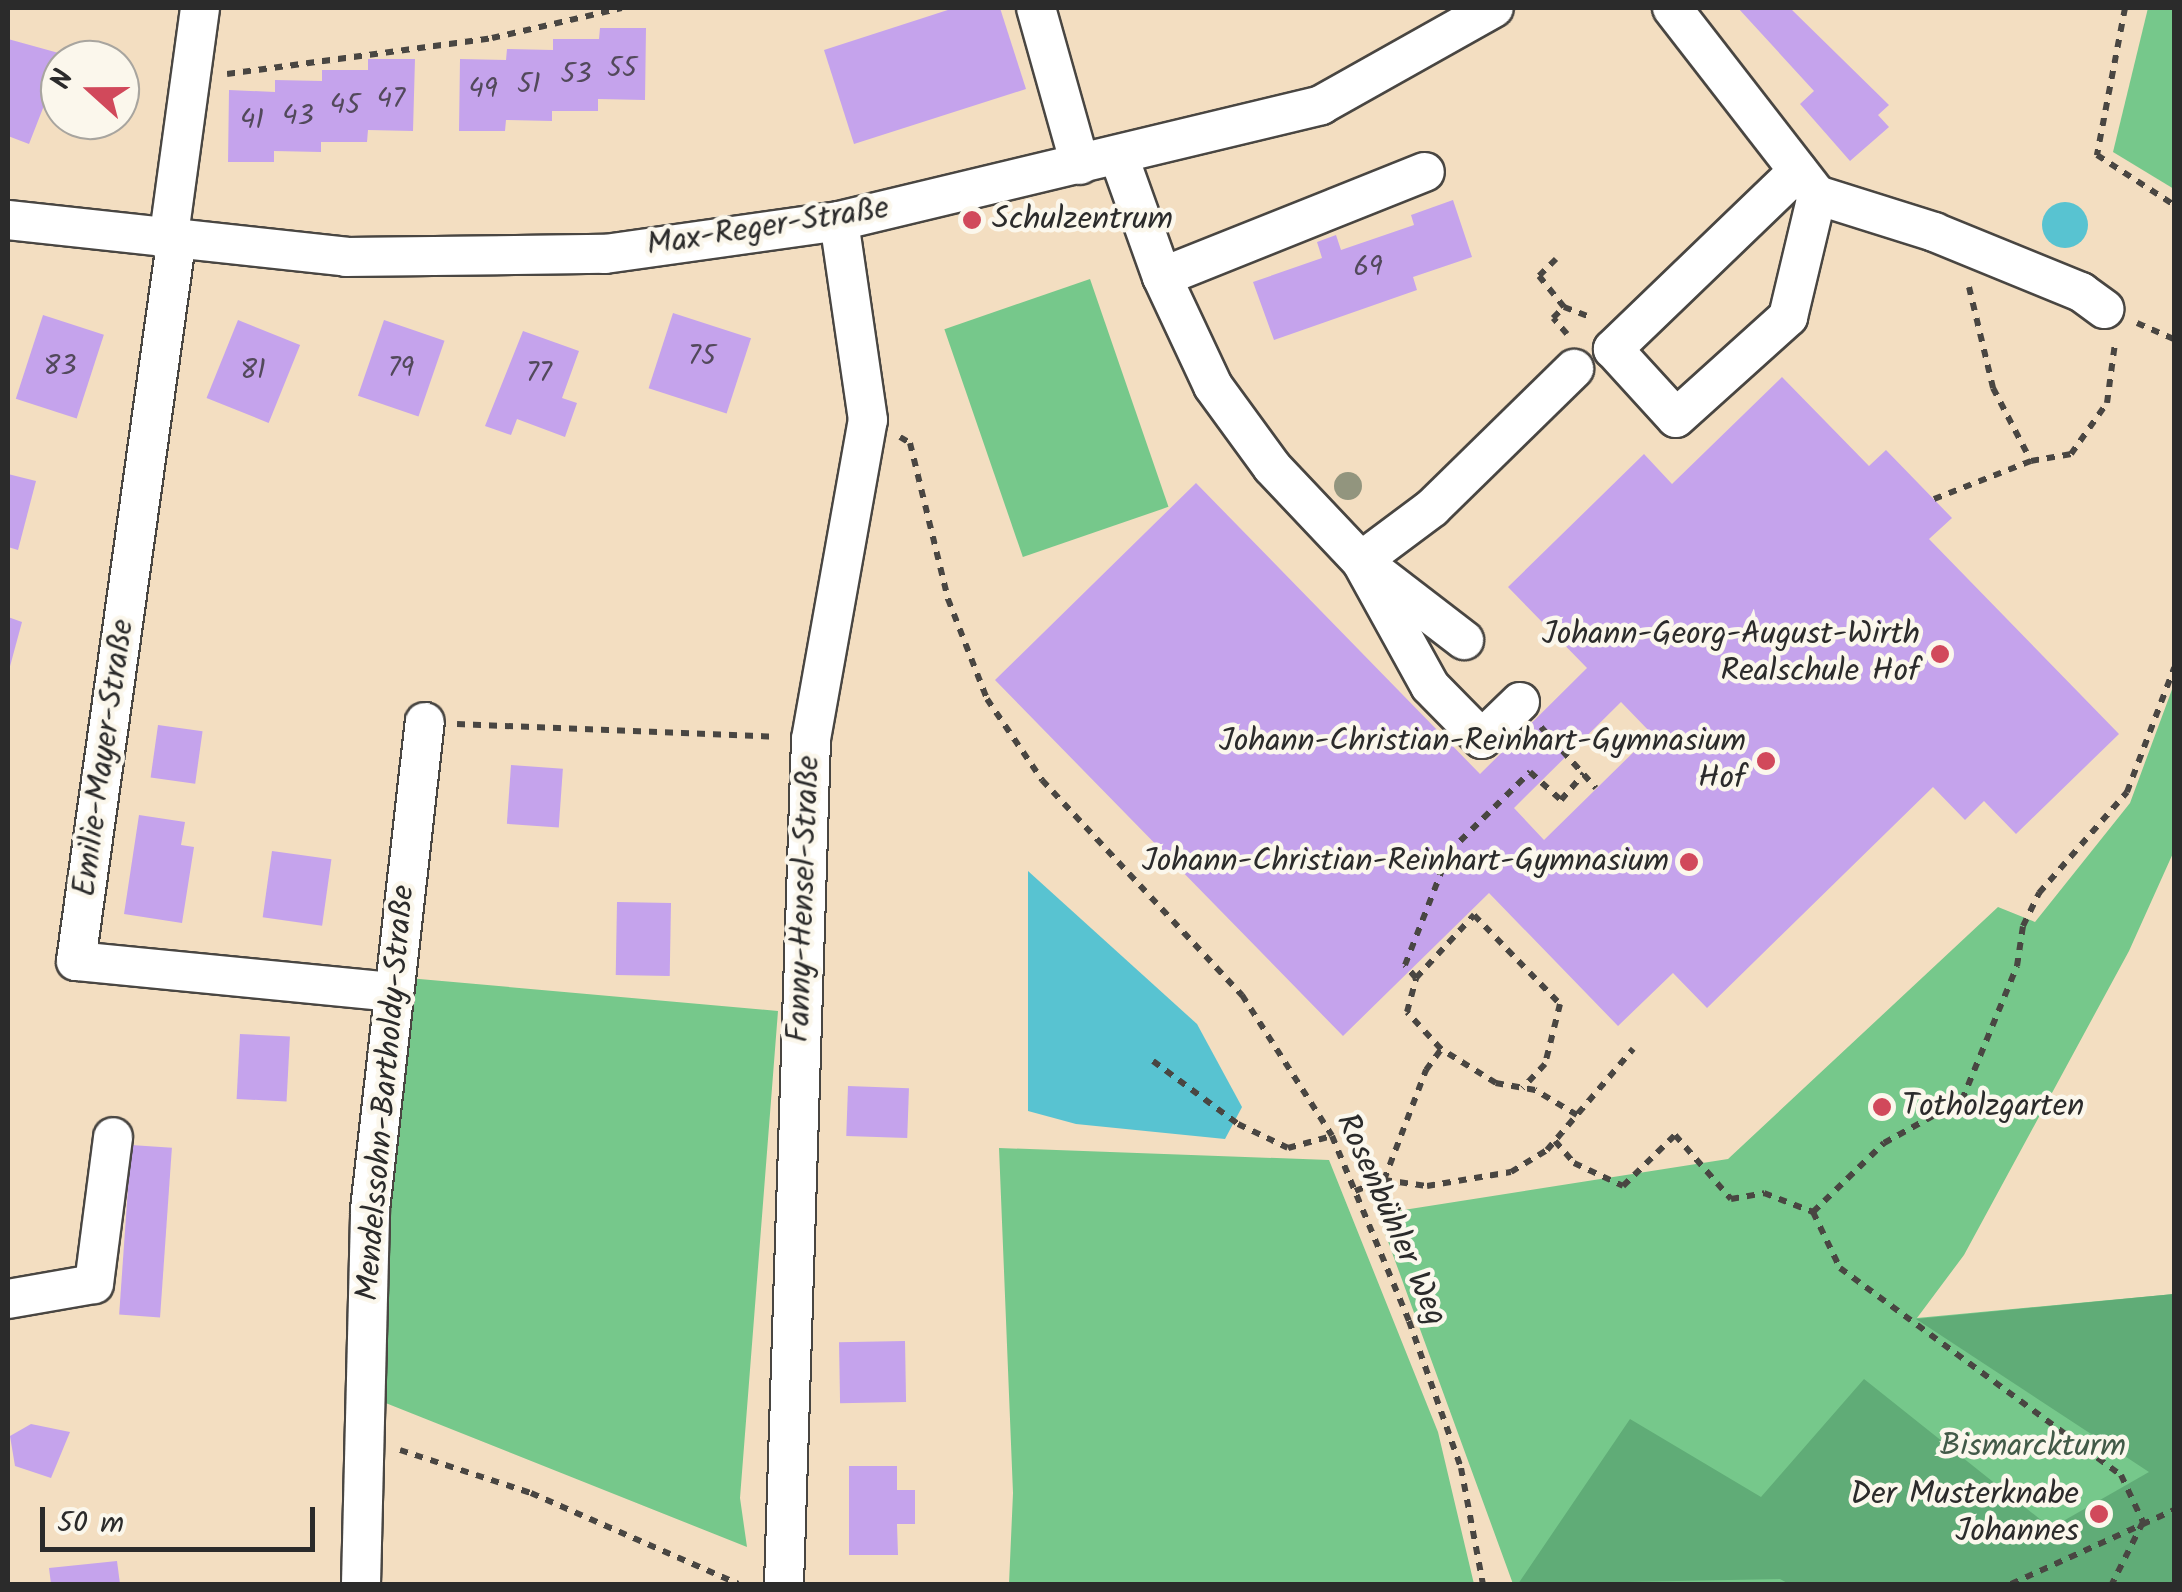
<!DOCTYPE html>
<meta charset="utf-8">
<style>
body{margin:0}
#map{position:relative;width:2182px;height:1592px;overflow:hidden;background:#f3dec1;font-family:Kalam,sans-serif}
div>[style]{position:absolute}
[style*='--x']{left:calc(var(--x)*1px);top:calc(var(--y)*1px);width:calc(var(--w)*1px);rotate:calc(var(--a)*1deg)}
.green>*{inset:0;background:#76c88b;transform-origin:0 0}
.forest>*{inset:0;background:#60ac77}
.water>*{inset:0;background:#58c3d1}
.round{border-radius:50%}
.building>*{inset:0;background:#c5a3ec;transform-origin:0 0}
.path>*{height:6px;margin-top:-3px;transform-origin:0;background:repeating-linear-gradient(90deg,#494642 0 8px,transparent 0 16px)}
.roads{filter:drop-shadow(2px 0 #494642) drop-shadow(-2px 0 #494642) drop-shadow(0 2px #494642) drop-shadow(0 -2px #494642)}
.minor>*{height:38px;margin:-19px;padding:0 19px;transform-origin:19px;border-radius:19px;background:#fff}
.trees>*{width:28px;height:28px;margin:-14px;border-radius:50%;background:#92957e}
.dots>*{width:28px;height:28px;translate:-50% -50%;box-sizing:border-box;border:5px solid #fbf7ec;border-radius:50%}
span{translate:-50% -50%;white-space:nowrap;text-align:center;line-height:1.15;-webkit-text-stroke:9px #fbf7ec;paint-order:stroke}
.number-label{font-size:28px;color:#52495b}
.number-label span{-webkit-text-stroke-width:0}
.poi-label{font-size:32px;color:#2b2b2b}
.left{translate:0 -50%;text-align:left}
.right{translate:-100% -50%;text-align:right}
.street-label{font-size:32px;color:#2b2b2b}
.park-label{font-size:32px;color:#425a48}
.frame{position:absolute;inset:0;border:10px solid #2b2b2b;pointer-events:none}
.north{position:absolute;left:40px;top:40px;width:100px;height:100px;box-sizing:border-box;background:#fbf7ec;border:2px solid #a8a59f;border-radius:50%;rotate:291deg;font-size:28px;font-weight:700;line-height:40px;text-align:center;color:#2b2b2b}
.north::after{content:'';display:block;margin:auto;width:35px;height:45px;background:#d1495b;clip-path:polygon(50% 0,100% 100%,50% 72%,0 100%)}
.scale{position:absolute;left:40px;top:1507px;width:275px;height:45px;box-sizing:border-box;border:5px solid #2b2b2b;border-top:0;padding-left:12px;font-size:30px;line-height:35px;white-space:nowrap;color:#2b2b2b;-webkit-text-stroke:8px #fbf7ec;paint-order:stroke}
</style>
<div id="map">
<div class="green">
<i style="clip-path:polygon(2148px 8px,2174px 8px,2174px 189px,2113px 152px)"></i>
<i style="left:1090px;top:279px;width:241px;height:154px;rotate:71deg"></i>
<i style="clip-path:polygon(2174px 684px,2174px 851px,2129px 951px,1964px 1255px,1917px 1318px,2174px 1294px,2174px 1584px,1513px 1584px,1378px 1214px,1728px 1159px,1998px 907px,2035px 922px,2130px 803px)"></i>
<i style="clip-path:polygon(408px 978px,778px 1011px,740px 1498px,747px 1547px,363px 1394px)"></i>
<i style="clip-path:polygon(999px 1148px,1329px 1160px,1438px 1432px,1474px 1584px,1009px 1584px,1013px 1493px)"></i>
</div>
<div class="forest">
<i style="clip-path:polygon(2174px 1294px,2174px 1584px,1789px 1584px,1780px 1579px,1518px 1584px,1630px 1419px,1761px 1497px,1864px 1379px,2051px 1528px,2149px 1472px,1916px 1319px)"></i>
</div>
<div class="water">
<i class="round" style="left:2042px;top:202px;width:46px;height:46px"></i>
<i style="clip-path:polygon(1028px 871px,1197px 1024px,1242px 1107px,1225px 1139px,1076px 1124px,1028px 1111px)"></i>
</div>
<div class="building">
<i style="clip-path:polygon(954px 8px,1000px 8px,1026px 89px,854px 144px,824px 50px)"></i>
<i style="clip-path:polygon(1738px 8px,1790px 8px,1889px 105px,1878px 115px,1889px 127px,1850px 161px,1800px 104px,1814px 91px)"></i>
<i style="clip-path:polygon(600px 28px,646px 28px,645px 100px,598px 99px,598px 111px,552px 111px,552px 121px,506px 120px,505px 131px,459px 131px,460px 59px,506px 60px,507px 49px,553px 50px,553px 39px,599px 39px)"></i>
<i style="clip-path:polygon(8px 39px,84px 60px,60px 60px,60px 109px,45px 103px,29px 144px,8px 136px)"></i>
<i style="clip-path:polygon(368px 59px,415px 59px,413px 131px,368px 130px,367px 142px,321px 142px,321px 152px,274px 151px,274px 162px,228px 162px,229px 90px,275px 92px,275px 80px,322px 81px,322px 70px,368px 70px)"></i>
<i style="clip-path:polygon(1453px 200px,1472px 257px,1413px 277px,1417px 290px,1274px 340px,1253px 282px,1322px 258px,1317px 242px,1336px 235px,1341px 250px,1414px 225px,1411px 215px)"></i>
<i style="left:673px;top:313px;width:82px;height:79px;rotate:18deg"></i>
<i style="left:43px;top:315px;width:64px;height:88px;rotate:18deg"></i>
<i style="left:238px;top:320px;width:67px;height:84px;rotate:22deg"></i>
<i style="left:384px;top:320px;width:64px;height:80px;rotate:19deg"></i>
<i style="clip-path:polygon(523px 331px,579px 351px,562px 398px,577px 403px,565px 437px,517px 419px,511px 435px,485px 426px)"></i>
<i style="clip-path:polygon(evenodd,1782px 377px,1869px 466px,1886px 450px,1952px 518px,1929px 539px,2119px 734px,2016px 834px,1984px 801px,1965px 820px,1933px 787px,1707px 1008px,1673px 973px,1618px 1026px,1489px 893px,1343px 1036px,995px 680px,1196px 483px,1480px 774px,1587px 668px,1508px 587px,1644px 454px,1672px 484px,1782px 377px,1621px 702px,1652px 734px,1544px 840px,1514px 808px,1621px 702px)"></i>
<i style="clip-path:polygon(8px 474px,36px 481px,18px 550px,8px 547px)"></i>
<i style="clip-path:polygon(8px 617px,22px 622px,9px 670px,8px 670px)"></i>
<i style="left:158px;top:725px;width:45px;height:53px;rotate:8deg"></i>
<i style="left:511px;top:765px;width:52px;height:59px;rotate:4deg"></i>
<i style="clip-path:polygon(139px 815px,185px 822px,181px 845px,194px 847px,182px 923px,124px 914px)"></i>
<i style="left:272px;top:851px;width:60px;height:67px;rotate:8deg"></i>
<i style="left:617px;top:902px;width:54px;height:73px;rotate:1deg"></i>
<i style="left:240px;top:1034px;width:50px;height:65px;rotate:3deg"></i>
<i style="left:848px;top:1086px;width:61px;height:50px;rotate:2deg"></i>
<i style="left:131px;top:1145px;width:41px;height:170px;rotate:4deg"></i>
<i style="left:905px;top:1341px;width:61px;height:66px;rotate:89deg"></i>
<i style="clip-path:polygon(31px 1424px,70px 1432px,51px 1478px,15px 1466px,10px 1436px)"></i>
<i style="clip-path:polygon(849px 1466px,897px 1466px,897px 1490px,915px 1490px,915px 1524px,897px 1524px,898px 1555px,849px 1555px)"></i>
<i style="clip-path:polygon(117px 1561px,120px 1584px,51px 1584px,49px 1568px)"></i>
</div>
<div class="path">
<i style="--x:2125;--y:8;--w:150;--a:100.8"></i>
<i style="--x:2097;--y:155;--w:92;--a:33"></i>
<i style="--x:227;--y:74;--w:267;--a:-7.7"></i>
<i style="--x:492;--y:38;--w:133;--a:-13"></i>
<i style="--x:1556;--y:259;--w:24;--a:135"></i>
<i style="--x:1539;--y:276;--w:40;--a:51"></i>
<i style="--x:1969;--y:287;--w:104;--a:76.6"></i>
<i style="--x:1993;--y:388;--w:82;--a:62.5"></i>
<i style="--x:2137;--y:323;--w:40;--a:23.4"></i>
<i style="--x:1567;--y:334;--w:21;--a:-131"></i>
<i style="--x:1553;--y:318;--w:16;--a:-45"></i>
<i style="--x:1564;--y:307;--w:30;--a:21"></i>
<i style="--x:900;--y:437;--w:12;--a:31"></i>
<i style="--x:910;--y:443;--w:161;--a:76.3"></i>
<i style="--x:948;--y:599;--w:107;--a:68.7"></i>
<i style="--x:987;--y:699;--w:98;--a:55.8"></i>
<i style="--x:1042;--y:780;--w:294;--a:47.1"></i>
<i style="--x:1242;--y:995;--w:167;--a:57.4"></i>
<i style="--x:1332;--y:1136;--w:200;--a:67.4"></i>
<i style="--x:1409;--y:1321;--w:156;--a:70.5"></i>
<i style="--x:1461;--y:1468;--w:118;--a:79.3"></i>
<i style="--x:1934;--y:499;--w:104;--a:-21.4"></i>
<i style="--x:2031;--y:461;--w:41;--a:-9.9"></i>
<i style="--x:2071;--y:454;--w:62;--a:-54.8"></i>
<i style="--x:2107;--y:403;--w:61;--a:-82.4"></i>
<i style="--x:457;--y:724;--w:317;--a:2.3"></i>
<i style="--x:1541;--y:727;--w:82;--a:48"></i>
<i style="--x:1416;--y:978;--w:86;--a:-47.4"></i>
<i style="--x:1474;--y:915;--w:124;--a:46"></i>
<i style="--x:1560;--y:1004;--w:62;--a:104"></i>
<i style="--x:1545;--y:1064;--w:33;--a:133"></i>
<i style="--x:1153;--y:1061;--w:106;--a:36.5"></i>
<i style="--x:1238;--y:1124;--w:55;--a:25.6"></i>
<i style="--x:1288;--y:1148;--w:46;--a:-15.3"></i>
<i style="--x:1577;--y:1115;--w:49;--a:-149.2"></i>
<i style="--x:1535;--y:1090;--w:40;--a:-170"></i>
<i style="--x:1496;--y:1083;--w:65;--a:-148.3"></i>
<i style="--x:1441;--y:1049;--w:50;--a:-132.6"></i>
<i style="--x:1407;--y:1012;--w:35;--a:-75"></i>
<i style="--x:1416;--y:978;--w:17;--a:-130"></i>
<i style="--x:1405;--y:965;--w:121;--a:-68.7"></i>
<i style="--x:1449;--y:852;--w:114;--a:-44.6"></i>
<i style="--x:1530;--y:772;--w:42;--a:42.1"></i>
<i style="--x:1561;--y:800;--w:35;--a:-49"></i>
<i style="--x:1555;--y:1141;--w:29;--a:49"></i>
<i style="--x:1574;--y:1163;--w:54;--a:25.1"></i>
<i style="--x:1623;--y:1186;--w:73;--a:-44.4"></i>
<i style="--x:1675;--y:1135;--w:85;--a:48.8"></i>
<i style="--x:1731;--y:1199;--w:34;--a:-10"></i>
<i style="--x:1764;--y:1193;--w:53;--a:21.2"></i>
<i style="--x:1813;--y:1212;--w:62;--a:64.3"></i>
<i style="--x:1840;--y:1268;--w:349;--a:36.4"></i>
<i style="--x:2121;--y:1475;--w:52;--a:64.9"></i>
<i style="--x:2143;--y:1522;--w:69;--a:116.6"></i>
<i style="--x:1384;--y:1180;--w:118;--a:-69.1"></i>
<i style="--x:1426;--y:1070;--w:26;--a:-54"></i>
<i style="--x:1355;--y:1191;--w:31;--a:-21"></i>
<i style="--x:1384;--y:1180;--w:43;--a:7.9"></i>
<i style="--x:1427;--y:1186;--w:85;--a:-9.5"></i>
<i style="--x:1511;--y:1172;--w:42;--a:-31.4"></i>
<i style="--x:1547;--y:1150;--w:133;--a:-49.6"></i>
<i style="--x:1813;--y:1212;--w:99;--a:-44.2"></i>
<i style="--x:1884;--y:1143;--w:89;--a:-28.9"></i>
<i style="--x:1962;--y:1100;--w:145;--a:-67.7"></i>
<i style="--x:2017;--y:966;--w:40;--a:-81.5"></i>
<i style="--x:2023;--y:926;--w:37;--a:-64"></i>
<i style="--x:2039;--y:893;--w:134;--a:-48.9"></i>
<i style="--x:2127;--y:792;--w:133;--a:-69.2"></i>
<i style="--x:400;--y:1450;--w:138;--a:18.2"></i>
<i style="--x:531;--y:1493;--w:226;--a:23.7"></i>
<i style="--x:2011;--y:1584;--w:179;--a:-24.4"></i>
</div>
<div class="roads">
<div class="minor">
<i style="--x:1036;--y:8;--w:163;--a:74.3"></i>
<i style="--x:1672;--y:8;--w:237;--a:52.2"></i>
<i style="--x:1817;--y:195;--w:123;--a:17.5"></i>
<i style="--x:1934;--y:232;--w:159;--a:22.2"></i>
<i style="--x:2081;--y:292;--w:29;--a:36"></i>
<i style="--x:1119;--y:157;--w:127;--a:70.3"></i>
<i style="--x:1162;--y:277;--w:120;--a:64.9"></i>
<i style="--x:1213;--y:386;--w:100;--a:53.9"></i>
<i style="--x:1272;--y:467;--w:129;--a:46.6"></i>
<i style="--x:1361;--y:561;--w:130;--a:37.5"></i>
<i style="--x:1798;--y:171;--w:257;--a:136.1"></i>
<i style="--x:1613;--y:349;--w:93;--a:47.6"></i>
<i style="--x:1676;--y:418;--w:151;--a:-42"></i>
<i style="--x:1788;--y:317;--w:125;--a:-76.6"></i>
<i style="--x:8;--y:220;--w:340;--a:6.2"></i>
<i style="--x:346;--y:257;--w:259;--a:-0.7"></i>
<i style="--x:605;--y:254;--w:236;--a:-8"></i>
<i style="--x:839;--y:221;--w:496;--a:-13.5"></i>
<i style="--x:1321;--y:105;--w:198;--a:-29.3"></i>
<i style="--x:168;--y:242;--w:236;--a:-82.2"></i>
<i style="--x:176;--y:243;--w:725;--a:97.93"></i>
<i style="--x:76;--y:961;--w:316;--a:5.6"></i>
<i style="--x:1162;--y:277;--w:283;--a:-21.8"></i>
<i style="--x:1520;--y:702;--w:53;--a:135.8"></i>
<i style="--x:1482;--y:739;--w:74;--a:-134.5"></i>
<i style="--x:1430;--y:686;--w:143;--a:-118.9"></i>
<i style="--x:1361;--y:561;--w:89;--a:-36.7"></i>
<i style="--x:1432;--y:508;--w:199;--a:-44.4"></i>
<i style="--x:8;--y:1299;--w:87;--a:-9.9"></i>
<i style="--x:94;--y:1284;--w:148;--a:-82.6"></i>
<i style="--x:361;--y:1584;--w:374;--a:-88.6"></i>
<i style="--x:370;--y:1210;--w:491;--a:-83.6"></i>
<i style="--x:784;--y:1584;--w:845;--a:-88.17"></i>
<i style="--x:811;--y:739;--w:324;--a:-79.9"></i>
<i style="--x:868;--y:420;--w:201;--a:-98.3"></i>
</div>
</div>
<div class="trees">
<i style="left:1348px;top:486px"></i>
</div>
<div class="dots">
<i style="left:972px;top:220px;background:#d1495b"></i>
<i style="left:1940px;top:654px;background:#d1495b"></i>
<i style="left:1766px;top:761px;background:#d1495b"></i>
<i style="left:1689px;top:862px;background:#d1495b"></i>
<i style="left:1882px;top:1107px;background:#d1495b"></i>
<i style="left:2099px;top:1514px;background:#d1495b"></i>
</div>
<div class="number-label">
<span style="left:622px;top:69px">55</span>
<span style="left:576px;top:75px">53</span>
<span style="left:529px;top:85px">51</span>
<span style="left:483px;top:90px">49</span>
<span style="left:391px;top:100px">47</span>
<span style="left:345px;top:106px">45</span>
<span style="left:298px;top:117px">43</span>
<span style="left:252px;top:121px">41</span>
<span style="left:1368px;top:268px">69</span>
<span style="left:702px;top:357px">75</span>
<span style="left:60px;top:367px">83</span>
<span style="left:401px;top:369px">79</span>
<span style="left:253px;top:371px">81</span>
<span style="left:539px;top:374px">77</span>
</div>
<div class="poi-label">
<span class="left" style="left:992px;top:220px">Schulzentrum</span>
<span class="right" style="left:1920px;top:654px">Johann-Georg-August-Wirth<br>Realschule Hof</span>
<span class="right" style="left:1746px;top:761px">Johann-Christian-Reinhart-Gymnasium<br>Hof</span>
<span class="right" style="left:1669px;top:862px">Johann-Christian-Reinhart-Gymnasium</span>
<span class="left" style="left:1902px;top:1107px">Totholzgarten</span>
<span class="right" style="left:2079px;top:1514px">Der Musterknabe<br>Johannes</span>
</div>
<div class="street-label">
<span style="left:768px;top:228px;rotate:-9deg">Max-Reger-Straße</span>
<span style="left:105px;top:758px;rotate:-82deg">Emilie-Mayer-Straße</span>
<span style="left:805px;top:899px;rotate:-88deg">Fanny-Hensel-Straße</span>
<span style="left:387px;top:1093px;rotate:-85deg">Mendelssohn-Bartholdy-Straße</span>
<span style="left:1390px;top:1220px;rotate:66deg">Rosenbühler Weg</span>
</div>
<div class="park-label">
<span style="left:2033px;top:1447px">Bismarckturm</span>
</div>
<div class="frame"></div>
<div class="north">N</div>
<div class="scale">50 m</div>
</div>
